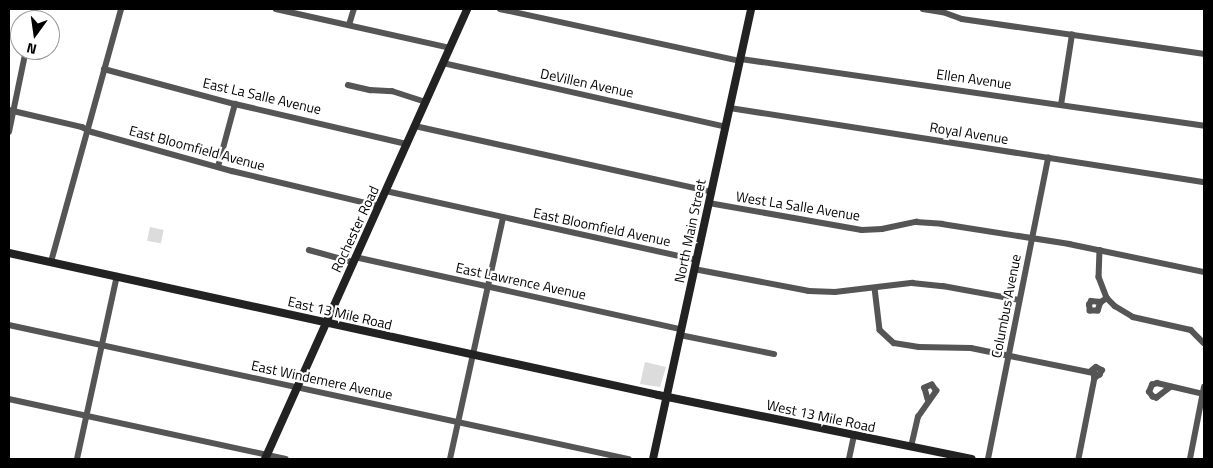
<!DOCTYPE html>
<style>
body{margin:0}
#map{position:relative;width:1213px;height:468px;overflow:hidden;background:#fff;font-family:"Titillium Web",sans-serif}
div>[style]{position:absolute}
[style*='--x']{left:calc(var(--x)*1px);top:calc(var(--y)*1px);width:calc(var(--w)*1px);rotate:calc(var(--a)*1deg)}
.green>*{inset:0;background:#dcdcdc;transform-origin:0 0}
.minor>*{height:5.5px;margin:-2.75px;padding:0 2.75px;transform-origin:2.75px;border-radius:2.75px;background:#555}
.secondary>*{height:8px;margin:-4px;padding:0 4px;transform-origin:4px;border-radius:4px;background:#222}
span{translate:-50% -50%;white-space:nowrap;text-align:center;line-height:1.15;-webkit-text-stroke:4.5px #fff;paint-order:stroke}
.street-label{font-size:14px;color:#000}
.frame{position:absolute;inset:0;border:10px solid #000;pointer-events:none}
.north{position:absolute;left:10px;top:10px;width:50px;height:50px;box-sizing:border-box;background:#fff;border:1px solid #999;border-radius:50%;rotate:194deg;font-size:14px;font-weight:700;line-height:20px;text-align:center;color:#000}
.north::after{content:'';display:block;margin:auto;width:18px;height:22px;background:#000;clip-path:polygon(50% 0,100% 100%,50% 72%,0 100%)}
</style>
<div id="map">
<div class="green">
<i style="left:150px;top:227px;width:14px;height:14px;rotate:12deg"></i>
<i style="clip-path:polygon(645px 362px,666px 367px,660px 387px,640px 384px)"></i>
</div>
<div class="minor">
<i style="--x:276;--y:9;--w:178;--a:12.6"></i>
<i style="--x:500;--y:9;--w:246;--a:12.2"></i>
<i style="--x:923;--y:9;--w:20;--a:9"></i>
<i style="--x:943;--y:12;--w:20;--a:20"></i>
<i style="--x:962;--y:19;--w:245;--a:8.2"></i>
<i style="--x:32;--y:20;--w:11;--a:-75"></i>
<i style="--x:349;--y:25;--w:17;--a:-73"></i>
<i style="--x:741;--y:59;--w:468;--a:8.2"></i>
<i style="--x:443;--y:63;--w:290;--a:12.7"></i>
<i style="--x:104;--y:69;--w:136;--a:15"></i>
<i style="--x:235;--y:104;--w:177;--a:13.1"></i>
<i style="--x:348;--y:85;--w:23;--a:13"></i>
<i style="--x:370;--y:90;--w:22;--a:3"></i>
<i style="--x:392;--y:91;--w:36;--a:18"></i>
<i style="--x:1061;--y:105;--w:71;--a:-81.1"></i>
<i style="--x:730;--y:108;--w:480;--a:8.9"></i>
<i style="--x:9;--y:110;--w:75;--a:13.1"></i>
<i style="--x:82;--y:127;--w:11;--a:27"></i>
<i style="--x:92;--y:132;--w:145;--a:15.6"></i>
<i style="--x:232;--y:171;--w:151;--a:13.4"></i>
<i style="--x:415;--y:126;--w:304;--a:12.5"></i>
<i style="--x:9;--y:132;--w:84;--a:-78.3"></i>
<i style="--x:218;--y:167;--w:65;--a:-74.9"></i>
<i style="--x:386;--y:191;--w:318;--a:12.5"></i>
<i style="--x:709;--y:203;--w:155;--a:10"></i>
<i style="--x:862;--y:230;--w:20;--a:-3"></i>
<i style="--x:882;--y:229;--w:35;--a:-12"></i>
<i style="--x:916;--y:222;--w:26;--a:4"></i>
<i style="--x:942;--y:224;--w:129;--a:8.9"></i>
<i style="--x:1069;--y:244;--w:138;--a:11.7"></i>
<i style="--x:309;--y:250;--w:46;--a:15.3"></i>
<i style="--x:1100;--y:250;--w:27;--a:92"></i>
<i style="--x:1099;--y:277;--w:22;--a:69"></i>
<i style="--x:1107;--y:298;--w:11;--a:45"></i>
<i style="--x:1115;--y:306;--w:21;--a:31"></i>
<i style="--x:1133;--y:317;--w:59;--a:12.6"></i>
<i style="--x:1191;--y:330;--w:18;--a:45"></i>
<i style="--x:355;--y:257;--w:334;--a:12.5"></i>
<i style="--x:51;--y:262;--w:263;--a:-74.5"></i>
<i style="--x:694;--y:269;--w:117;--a:10.8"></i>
<i style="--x:809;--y:291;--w:26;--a:2"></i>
<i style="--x:835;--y:292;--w:78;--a:-6.7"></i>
<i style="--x:912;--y:283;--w:31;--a:6"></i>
<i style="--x:943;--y:286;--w:77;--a:10.4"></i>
<i style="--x:875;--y:288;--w:42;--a:83.2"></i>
<i style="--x:880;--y:330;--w:19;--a:43"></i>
<i style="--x:894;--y:343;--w:25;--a:9"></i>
<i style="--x:919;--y:347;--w:52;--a:1.1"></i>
<i style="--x:971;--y:348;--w:126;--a:11.5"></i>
<i style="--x:1094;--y:373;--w:5;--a:79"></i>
<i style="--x:1095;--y:378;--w:83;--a:101.2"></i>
<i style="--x:1101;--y:302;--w:9;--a:108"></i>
<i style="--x:1098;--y:311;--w:8;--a:180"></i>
<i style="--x:1090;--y:311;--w:6;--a:-99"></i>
<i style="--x:1089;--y:305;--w:4;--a:-63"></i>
<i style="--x:1091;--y:301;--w:10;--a:6"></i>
<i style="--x:1101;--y:302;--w:7;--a:-34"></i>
<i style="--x:9;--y:325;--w:634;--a:12.2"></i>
<i style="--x:680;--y:335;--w:96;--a:11.4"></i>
<i style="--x:1091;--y:371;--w:6;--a:-39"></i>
<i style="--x:1096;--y:367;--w:7;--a:27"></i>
<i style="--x:1102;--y:370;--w:5;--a:112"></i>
<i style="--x:1100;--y:375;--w:6;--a:149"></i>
<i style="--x:1171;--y:387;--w:18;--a:142"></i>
<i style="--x:1157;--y:398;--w:4;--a:-166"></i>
<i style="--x:1153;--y:397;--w:6;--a:-129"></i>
<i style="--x:1149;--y:392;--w:8;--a:-67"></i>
<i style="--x:1152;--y:385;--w:5;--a:-22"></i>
<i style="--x:1157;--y:383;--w:48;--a:13.2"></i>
<i style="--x:9;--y:399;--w:283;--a:12.2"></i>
<i style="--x:911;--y:447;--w:31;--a:-77"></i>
<i style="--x:918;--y:417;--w:32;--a:-55"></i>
<i style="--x:936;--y:391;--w:7;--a:-124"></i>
<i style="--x:932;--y:385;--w:8;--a:157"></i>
<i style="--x:925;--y:388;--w:11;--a:75"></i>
<i style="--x:77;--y:459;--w:187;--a:-77.7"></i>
<i style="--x:450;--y:459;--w:247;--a:-77.6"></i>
<i style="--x:849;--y:459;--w:25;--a:-78"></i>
<i style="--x:988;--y:459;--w:307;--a:-78.7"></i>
<i style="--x:1190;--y:459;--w:73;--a:-79"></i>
</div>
<div class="secondary">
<i style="--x:9;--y:253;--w:664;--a:12.34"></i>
<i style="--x:658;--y:395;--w:320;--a:11.5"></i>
<i style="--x:265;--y:459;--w:493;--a:-65.8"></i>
<i style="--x:653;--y:459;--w:461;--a:-77.7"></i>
</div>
<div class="street-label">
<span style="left:974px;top:79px;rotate:8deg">Ellen Avenue</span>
<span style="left:587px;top:83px;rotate:12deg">DeVillen Avenue</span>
<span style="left:262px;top:96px;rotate:13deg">East La Salle Avenue</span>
<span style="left:969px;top:133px;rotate:9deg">Royal Avenue</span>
<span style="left:197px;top:148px;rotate:15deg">East Bloomfield Avenue</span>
<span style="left:798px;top:206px;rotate:9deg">West La Salle Avenue</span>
<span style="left:602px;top:227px;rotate:12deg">East Bloomfield Avenue</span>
<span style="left:355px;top:229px;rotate:-65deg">Rochester Road</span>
<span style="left:690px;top:231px;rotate:-78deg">North Main Street</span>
<span style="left:521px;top:281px;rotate:12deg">East Lawrence Avenue</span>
<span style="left:1006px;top:306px;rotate:-79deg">Columbus Avenue</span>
<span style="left:340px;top:313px;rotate:13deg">East 13 Mile Road</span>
<span style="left:322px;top:380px;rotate:12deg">East Windemere Avenue</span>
<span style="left:821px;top:416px;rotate:12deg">West 13 Mile Road</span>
</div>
<div class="frame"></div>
<div class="north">N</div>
</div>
